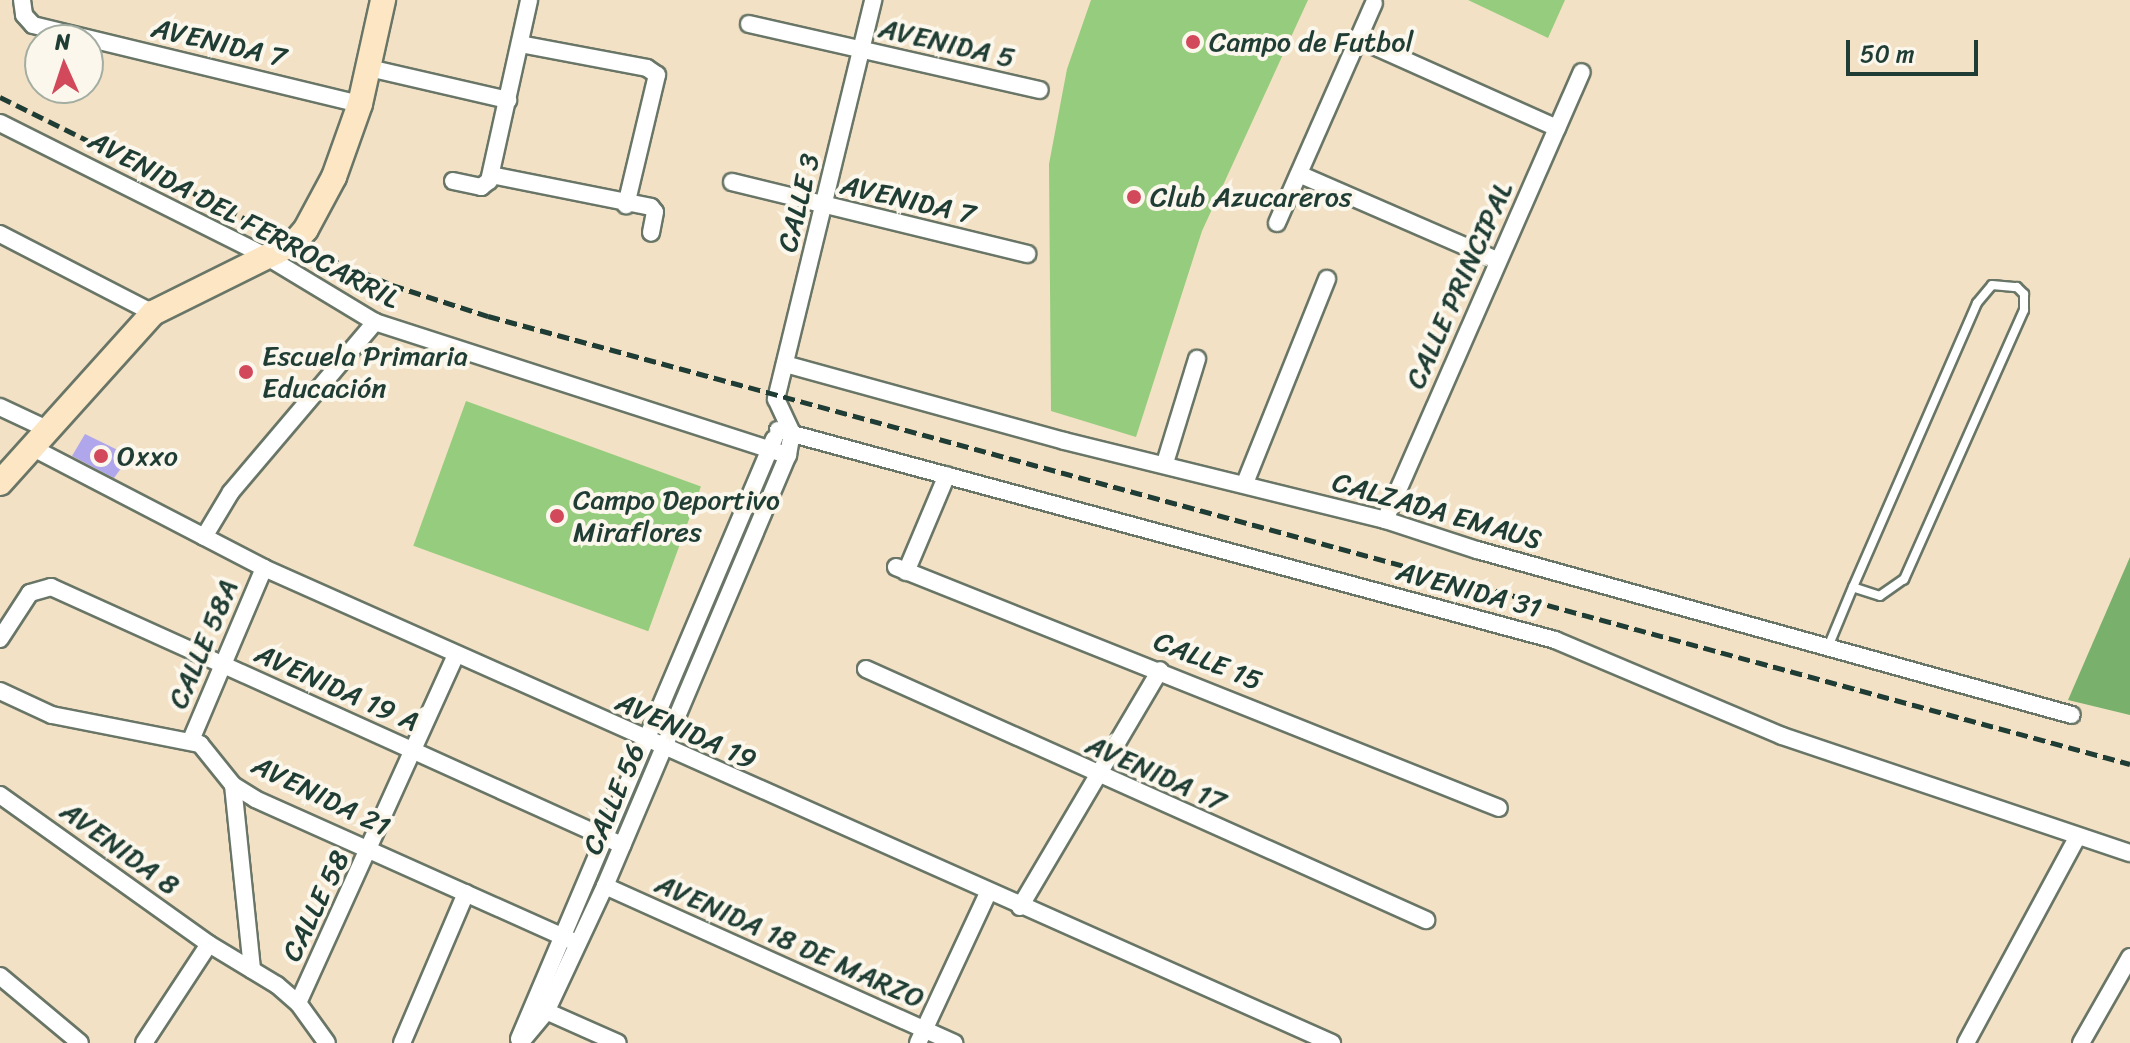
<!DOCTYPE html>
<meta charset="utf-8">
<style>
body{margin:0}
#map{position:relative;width:2130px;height:1043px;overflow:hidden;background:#f3e1c5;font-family:Sriracha,sans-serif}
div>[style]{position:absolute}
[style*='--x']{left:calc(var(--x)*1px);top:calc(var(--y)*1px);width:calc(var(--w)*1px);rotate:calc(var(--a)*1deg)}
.green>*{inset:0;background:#96cc7d;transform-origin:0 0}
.forest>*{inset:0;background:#78b06c}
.building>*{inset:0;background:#afa6ec}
.roads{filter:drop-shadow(2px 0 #697667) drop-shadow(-2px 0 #697667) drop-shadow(0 2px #697667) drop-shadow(0 -2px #697667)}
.lane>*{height:8px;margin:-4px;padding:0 4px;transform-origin:4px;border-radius:4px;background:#fff}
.street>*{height:16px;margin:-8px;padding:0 8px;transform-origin:8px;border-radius:8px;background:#fff}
.secondary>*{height:24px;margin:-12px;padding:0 12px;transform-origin:12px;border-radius:12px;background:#fce6c4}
.rail>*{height:5px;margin-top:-2.5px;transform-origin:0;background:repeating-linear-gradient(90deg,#1f3d34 0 12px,transparent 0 18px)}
.dots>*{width:22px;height:22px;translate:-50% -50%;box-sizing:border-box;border:4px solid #fbf7ec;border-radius:50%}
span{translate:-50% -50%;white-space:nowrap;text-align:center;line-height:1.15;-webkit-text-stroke:8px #fbf7ec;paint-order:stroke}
.poi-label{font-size:28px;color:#1f3d34}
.left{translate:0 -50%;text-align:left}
.street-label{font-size:28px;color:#1f3d34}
.north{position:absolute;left:24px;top:24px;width:80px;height:80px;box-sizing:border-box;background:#fbf7ec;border:2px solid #a3ada2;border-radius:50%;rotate:357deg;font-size:22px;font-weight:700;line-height:32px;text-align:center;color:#1f3d34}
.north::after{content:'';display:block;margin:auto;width:28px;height:36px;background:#d1495b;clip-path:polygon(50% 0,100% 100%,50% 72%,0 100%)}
.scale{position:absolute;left:1846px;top:40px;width:132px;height:36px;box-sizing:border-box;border:4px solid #1f3d34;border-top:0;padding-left:10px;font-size:24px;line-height:28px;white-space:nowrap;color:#1f3d34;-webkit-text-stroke:6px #fbf7ec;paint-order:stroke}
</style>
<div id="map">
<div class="green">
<i style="clip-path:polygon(1091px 0,1308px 0,1202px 231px,1136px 437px,1051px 411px,1049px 164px,1067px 69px)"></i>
<i style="clip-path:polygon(1468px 0,1565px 0,1548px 38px)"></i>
<i style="left:466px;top:401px;width:250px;height:154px;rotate:20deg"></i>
</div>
<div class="forest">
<i style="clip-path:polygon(2130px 557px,2130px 715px,2068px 700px)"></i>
</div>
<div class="building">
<i style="clip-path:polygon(85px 434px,130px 456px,114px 478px,72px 456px)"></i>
</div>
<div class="roads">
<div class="lane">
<i style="--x:1828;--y:647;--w:65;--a:-67.4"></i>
<i style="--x:1853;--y:587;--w:310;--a:-66.4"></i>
<i style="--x:1977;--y:303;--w:23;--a:-50"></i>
<i style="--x:1992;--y:285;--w:25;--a:5"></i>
<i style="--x:2017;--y:287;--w:10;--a:45"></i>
<i style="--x:2024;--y:294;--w:16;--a:90"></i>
<i style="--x:2024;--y:310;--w:295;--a:114"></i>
<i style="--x:1904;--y:579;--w:29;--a:145"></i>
<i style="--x:1880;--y:596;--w:28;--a:-162"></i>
</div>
<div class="street">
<i style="--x:22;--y:0;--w:15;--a:82"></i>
<i style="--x:24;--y:15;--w:13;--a:48"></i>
<i style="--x:33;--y:25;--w:336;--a:13.6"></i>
<i style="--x:749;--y:24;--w:298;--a:12.8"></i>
<i style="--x:1358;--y:39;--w:218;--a:24.1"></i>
<i style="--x:520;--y:44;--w:129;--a:10.7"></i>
<i style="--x:647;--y:68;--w:12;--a:35"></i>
<i style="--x:657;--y:75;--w:134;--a:103.4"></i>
<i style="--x:369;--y:68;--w:143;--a:13"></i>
<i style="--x:0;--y:123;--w:295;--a:26.6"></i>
<i style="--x:264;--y:255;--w:130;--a:31.1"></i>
<i style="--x:375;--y:322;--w:434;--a:17.9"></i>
<i style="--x:1299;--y:174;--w:216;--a:23.5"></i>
<i style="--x:491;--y:175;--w:163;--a:11.3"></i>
<i style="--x:651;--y:207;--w:6;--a:51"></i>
<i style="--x:655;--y:212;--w:21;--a:101"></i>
<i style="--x:453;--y:181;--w:29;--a:12"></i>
<i style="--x:481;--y:187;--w:10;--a:-37"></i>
<i style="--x:489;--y:181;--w:185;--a:-77.5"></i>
<i style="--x:732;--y:182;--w:304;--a:13.7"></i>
<i style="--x:1277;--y:223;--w:240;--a:-66.2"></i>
<i style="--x:0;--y:234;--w:172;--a:27.3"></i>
<i style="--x:785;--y:364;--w:289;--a:15.4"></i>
<i style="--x:1064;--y:441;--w:331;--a:13.8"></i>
<i style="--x:1385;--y:520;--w:97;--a:18.1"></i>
<i style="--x:1477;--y:550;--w:617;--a:15.5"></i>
<i style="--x:0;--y:407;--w:52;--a:25.1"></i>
<i style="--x:778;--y:430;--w:805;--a:15.12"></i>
<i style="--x:1555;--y:640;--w:246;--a:22.9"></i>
<i style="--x:1782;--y:736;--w:367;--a:18.6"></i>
<i style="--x:31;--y:447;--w:263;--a:27.4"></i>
<i style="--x:264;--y:568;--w:1169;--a:23.98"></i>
<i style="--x:1165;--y:463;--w:109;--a:-72.9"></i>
<i style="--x:1245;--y:483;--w:220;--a:-68.1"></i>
<i style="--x:1385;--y:520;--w:489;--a:-66.3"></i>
<i style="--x:204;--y:537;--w:52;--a:-59"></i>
<i style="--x:231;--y:492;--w:223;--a:-49.7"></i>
<i style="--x:896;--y:567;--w:649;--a:21.79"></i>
<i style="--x:906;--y:572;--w:105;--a:-67.1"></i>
<i style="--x:0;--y:639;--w:55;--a:-56.9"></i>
<i style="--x:30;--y:593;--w:22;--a:-16"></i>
<i style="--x:51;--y:587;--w:627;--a:24.32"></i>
<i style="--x:866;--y:669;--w:614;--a:24.14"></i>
<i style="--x:0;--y:691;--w:57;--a:24.8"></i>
<i style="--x:52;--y:715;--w:151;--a:11.1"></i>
<i style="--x:200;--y:744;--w:53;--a:51.2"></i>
<i style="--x:233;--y:785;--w:26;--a:32"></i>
<i style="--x:255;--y:799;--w:345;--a:24.1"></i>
<i style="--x:191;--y:740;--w:187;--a:-67"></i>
<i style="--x:233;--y:785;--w:186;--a:84.1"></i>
<i style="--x:0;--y:795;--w:257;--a:35.5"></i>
<i style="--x:209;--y:944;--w:79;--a:31.1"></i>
<i style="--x:277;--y:985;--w:28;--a:41"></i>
<i style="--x:298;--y:1003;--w:49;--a:54.1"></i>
<i style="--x:605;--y:886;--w:383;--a:24.2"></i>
<i style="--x:1020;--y:907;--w:275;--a:-59.4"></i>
<i style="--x:0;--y:976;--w:104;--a:39.9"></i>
<i style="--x:298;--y:1003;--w:383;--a:-65.6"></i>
<i style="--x:539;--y:1008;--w:86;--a:23.9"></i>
<i style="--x:519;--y:1039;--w:652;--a:-66.97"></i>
<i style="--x:144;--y:1043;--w:118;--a:-56.7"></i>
<i style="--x:402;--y:1043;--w:163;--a:-66.9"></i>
<i style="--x:520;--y:1043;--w:40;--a:-50"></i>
<i style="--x:546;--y:1012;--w:139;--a:-64.9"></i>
<i style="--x:605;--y:886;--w:468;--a:-67"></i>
<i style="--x:788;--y:455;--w:22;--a:-80"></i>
<i style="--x:792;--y:433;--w:38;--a:-115"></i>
<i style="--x:776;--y:399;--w:411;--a:-76.3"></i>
<i style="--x:918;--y:1043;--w:166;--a:-65"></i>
<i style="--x:1966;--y:1043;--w:235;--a:-61.6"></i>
<i style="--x:2081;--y:1043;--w:99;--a:-60.3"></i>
</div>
<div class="secondary">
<i style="--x:0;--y:483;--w:229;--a:-48"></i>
<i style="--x:153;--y:313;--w:157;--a:-26.4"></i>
<i style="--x:294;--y:243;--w:18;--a:-49"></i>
<i style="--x:306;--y:229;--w:59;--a:-61.7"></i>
<i style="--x:334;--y:177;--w:77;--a:-70.4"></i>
<i style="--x:360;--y:104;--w:107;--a:-77.5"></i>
</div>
</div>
<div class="rail">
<i style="--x:0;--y:97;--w:328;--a:26.4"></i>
<i style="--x:294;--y:243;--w:107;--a:23.2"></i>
<i style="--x:392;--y:285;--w:101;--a:17.9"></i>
<i style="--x:488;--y:316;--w:1702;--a:15.26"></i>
</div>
<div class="dots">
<i style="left:1193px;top:42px;background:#d1495b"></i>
<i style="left:1134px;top:197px;background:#d1495b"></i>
<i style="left:246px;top:372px;background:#d1495b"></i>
<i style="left:101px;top:456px;background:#d1495b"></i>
<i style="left:557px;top:516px;background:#d1495b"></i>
</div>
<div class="poi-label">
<span class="left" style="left:1209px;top:42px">Campo de Futbol</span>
<span class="left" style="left:1150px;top:197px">Club Azucareros</span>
<span class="left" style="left:262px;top:372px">Escuela Primaria<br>Educación</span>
<span class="left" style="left:117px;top:456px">Oxxo</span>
<span class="left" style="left:573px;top:516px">Campo Deportivo<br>Miraflores</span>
</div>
<div class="street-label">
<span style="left:219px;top:43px;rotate:13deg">AVENIDA 7</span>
<span style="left:947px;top:43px;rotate:13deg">AVENIDA 5</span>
<span style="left:908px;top:200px;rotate:13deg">AVENIDA 7</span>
<span style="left:799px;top:203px;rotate:-76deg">CALLE 3</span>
<span style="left:244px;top:220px;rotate:28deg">AVENIDA DEL FERROCARRIL</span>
<span style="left:1459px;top:285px;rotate:-66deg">CALLE PRINCIPAL</span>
<span style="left:1437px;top:511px;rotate:16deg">CALZADA EMAUS</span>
<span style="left:1469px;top:590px;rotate:15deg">AVENIDA 31</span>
<span style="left:203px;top:644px;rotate:-67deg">CALLE 58A</span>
<span style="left:1208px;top:661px;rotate:22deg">CALLE 15</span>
<span style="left:337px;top:688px;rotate:24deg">AVENIDA 19 A</span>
<span style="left:686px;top:731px;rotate:24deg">AVENIDA 19</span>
<span style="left:1156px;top:773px;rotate:24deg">AVENIDA 17</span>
<span style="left:321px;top:796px;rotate:26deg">AVENIDA 21</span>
<span style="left:614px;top:799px;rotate:-67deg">CALLE 56</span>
<span style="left:120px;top:848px;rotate:36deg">AVENIDA 8</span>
<span style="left:316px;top:906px;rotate:-64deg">CALLE 58</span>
<span style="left:790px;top:941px;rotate:24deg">AVENIDA 18 DE MARZO</span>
</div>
<div class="north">N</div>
<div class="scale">50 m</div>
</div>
